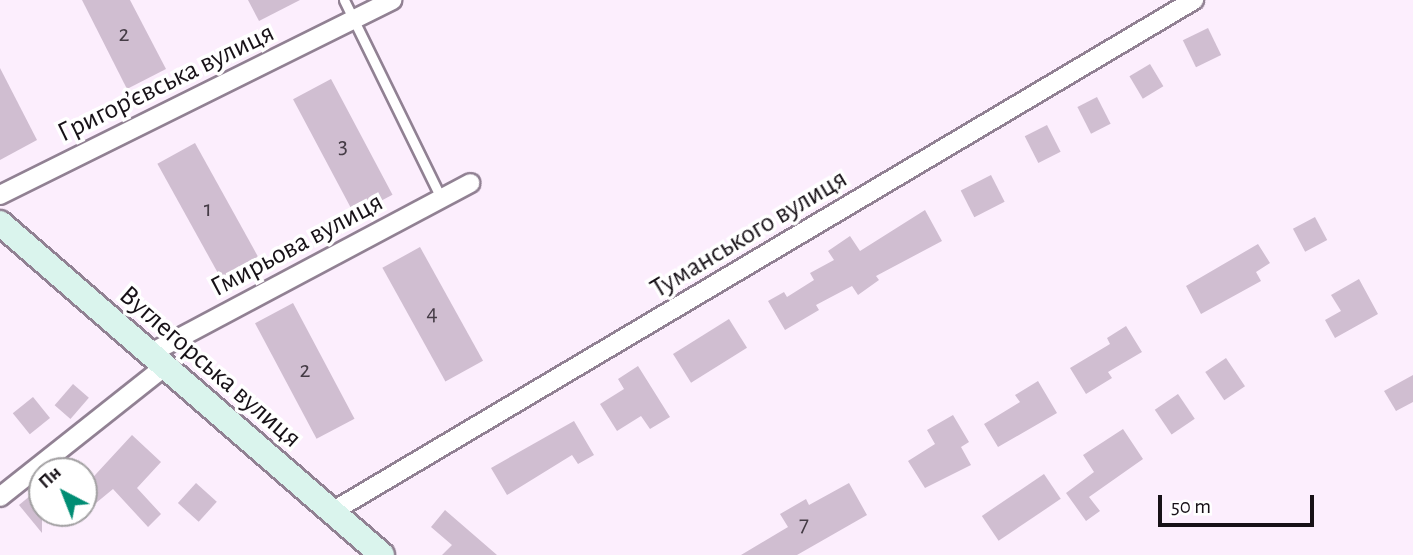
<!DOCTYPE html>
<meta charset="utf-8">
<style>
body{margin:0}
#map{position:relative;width:1413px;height:555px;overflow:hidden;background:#fceefd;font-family:"Alegreya Sans",sans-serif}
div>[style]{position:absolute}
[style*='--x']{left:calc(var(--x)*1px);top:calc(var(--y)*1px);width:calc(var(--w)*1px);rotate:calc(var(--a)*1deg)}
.building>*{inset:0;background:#d0bed1;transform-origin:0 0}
.roads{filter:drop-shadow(2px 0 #918193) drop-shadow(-2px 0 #918193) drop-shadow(0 2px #918193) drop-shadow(0 -2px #918193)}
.service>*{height:9px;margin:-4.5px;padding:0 4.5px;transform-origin:4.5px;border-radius:4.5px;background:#fff}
.minor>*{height:18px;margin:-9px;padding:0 9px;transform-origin:9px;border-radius:9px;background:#fff}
.secondary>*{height:24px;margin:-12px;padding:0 12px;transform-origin:12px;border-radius:12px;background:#daf4ed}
span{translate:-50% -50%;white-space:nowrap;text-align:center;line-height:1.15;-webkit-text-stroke:7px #fff;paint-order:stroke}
.number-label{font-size:24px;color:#453c46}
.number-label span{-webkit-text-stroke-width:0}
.street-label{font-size:28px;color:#171117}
.north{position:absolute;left:28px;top:457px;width:70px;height:70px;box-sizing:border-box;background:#fff;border:2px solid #a2a0a2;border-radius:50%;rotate:318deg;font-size:19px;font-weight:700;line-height:28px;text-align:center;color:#171117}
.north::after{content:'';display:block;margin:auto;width:24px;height:32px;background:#018d74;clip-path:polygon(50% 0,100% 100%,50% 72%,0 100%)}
.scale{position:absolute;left:1158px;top:495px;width:156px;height:32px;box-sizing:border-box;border:4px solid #171117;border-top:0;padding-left:9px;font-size:21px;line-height:24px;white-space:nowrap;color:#171117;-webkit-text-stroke:5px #fff;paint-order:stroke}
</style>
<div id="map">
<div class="building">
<i style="clip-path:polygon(82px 0,130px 0,166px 69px,127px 89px)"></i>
<i style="clip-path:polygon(248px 0,300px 0,259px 21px)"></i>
<i style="left:1208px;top:28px;width:30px;height:28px;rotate:64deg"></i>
<i style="left:1150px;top:64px;width:26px;height:24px;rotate:59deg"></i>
<i style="clip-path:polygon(0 68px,37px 140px,0 160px)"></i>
<i style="left:331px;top:79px;width:131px;height:43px;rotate:62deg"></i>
<i style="left:1097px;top:97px;width:30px;height:22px;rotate:63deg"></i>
<i style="left:1047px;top:125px;width:30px;height:25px;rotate:63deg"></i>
<i style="left:195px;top:143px;width:130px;height:43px;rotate:61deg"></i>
<i style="left:991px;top:175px;width:30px;height:34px;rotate:63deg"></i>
<i style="clip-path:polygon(925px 210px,942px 241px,876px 276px,879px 280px,858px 295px,852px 286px,816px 305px,819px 310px,785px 330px,768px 301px,784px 292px,787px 297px,814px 280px,810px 273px,834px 260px,828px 251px,850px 236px,860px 251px)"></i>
<i style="left:1315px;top:217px;width:26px;height:25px;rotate:62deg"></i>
<i style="clip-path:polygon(1258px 244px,1270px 263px,1256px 272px,1261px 281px,1201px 314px,1186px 286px)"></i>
<i style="left:420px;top:247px;width:130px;height:43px;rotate:61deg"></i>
<i style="clip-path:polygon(1359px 279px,1378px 314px,1335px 338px,1325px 320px,1341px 311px,1331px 295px)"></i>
<i style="left:293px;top:303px;width:131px;height:43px;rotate:62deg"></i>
<i style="left:729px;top:319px;width:34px;height:66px;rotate:58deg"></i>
<i style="clip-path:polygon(1126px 326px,1142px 352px,1108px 372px,1112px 378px,1086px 394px,1070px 368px,1110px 344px,1107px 338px)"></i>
<i style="left:1226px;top:358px;width:34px;height:25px;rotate:56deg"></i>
<i style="clip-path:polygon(638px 366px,670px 417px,650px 429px,641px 416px,617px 431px,600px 404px,624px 389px,618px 379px)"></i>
<i style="clip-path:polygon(1413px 375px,1413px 402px,1396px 411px,1384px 391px)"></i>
<i style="clip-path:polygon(1038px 381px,1057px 413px,998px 447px,984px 424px,1020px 402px,1015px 395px)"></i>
<i style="left:73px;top:384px;width:21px;height:28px;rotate:41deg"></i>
<i style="left:1178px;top:394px;width:30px;height:28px;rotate:56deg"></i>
<i style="left:33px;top:397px;width:27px;height:26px;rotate:51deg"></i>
<i style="clip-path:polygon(953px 415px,969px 442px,961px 447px,971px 465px,925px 488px,908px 461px,935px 444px,927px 430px)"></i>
<i style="clip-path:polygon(574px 421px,594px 455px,578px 464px,572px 455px,507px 495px,491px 468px)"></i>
<i style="clip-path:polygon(1123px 429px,1143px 459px,1089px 497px,1100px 511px,1086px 521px,1066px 493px,1094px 472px,1083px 455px)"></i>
<i style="clip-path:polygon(132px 435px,161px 462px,137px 488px,161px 514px,148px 527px,113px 489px,96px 503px,84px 487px)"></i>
<i style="left:1044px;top:474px;width:30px;height:75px;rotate:56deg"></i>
<i style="left:196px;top:483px;width:28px;height:27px;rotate:42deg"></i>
<i style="clip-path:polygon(849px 483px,867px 515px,797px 555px,741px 555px,788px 527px,780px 514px,806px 499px,809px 505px)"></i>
<i style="clip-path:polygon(42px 486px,42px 533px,19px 505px)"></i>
<i style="clip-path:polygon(445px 510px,497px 555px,442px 555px,452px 545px,431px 527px)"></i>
</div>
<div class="roads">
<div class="service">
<i style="--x:344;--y:0;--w:220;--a:63.9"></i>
</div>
<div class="minor">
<i style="--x:0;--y:195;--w:438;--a:-26.4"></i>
<i style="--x:149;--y:354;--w:364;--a:-28"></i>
<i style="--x:0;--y:497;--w:209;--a:-38.4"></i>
<i style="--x:330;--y:513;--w:1005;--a:-30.7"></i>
</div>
<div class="secondary">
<i style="--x:0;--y:223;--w:506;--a:40.99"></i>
</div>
</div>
<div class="number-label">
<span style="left:124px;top:35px">2</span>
<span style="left:343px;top:147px">3</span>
<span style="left:208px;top:210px">1</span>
<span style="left:432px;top:314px">4</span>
<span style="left:305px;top:371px">2</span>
<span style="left:804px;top:525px">7</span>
</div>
<div class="street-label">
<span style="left:166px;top:83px;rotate:-26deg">Григор’євська вулиця</span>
<span style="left:749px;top:234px;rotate:-31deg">Туманського вулиця</span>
<span style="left:297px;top:245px;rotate:-28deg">Гмирьова вулиця</span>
<span style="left:210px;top:367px;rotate:41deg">Вуглегорська вулиця</span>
</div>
<div class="north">Пн</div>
<div class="scale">50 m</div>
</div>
